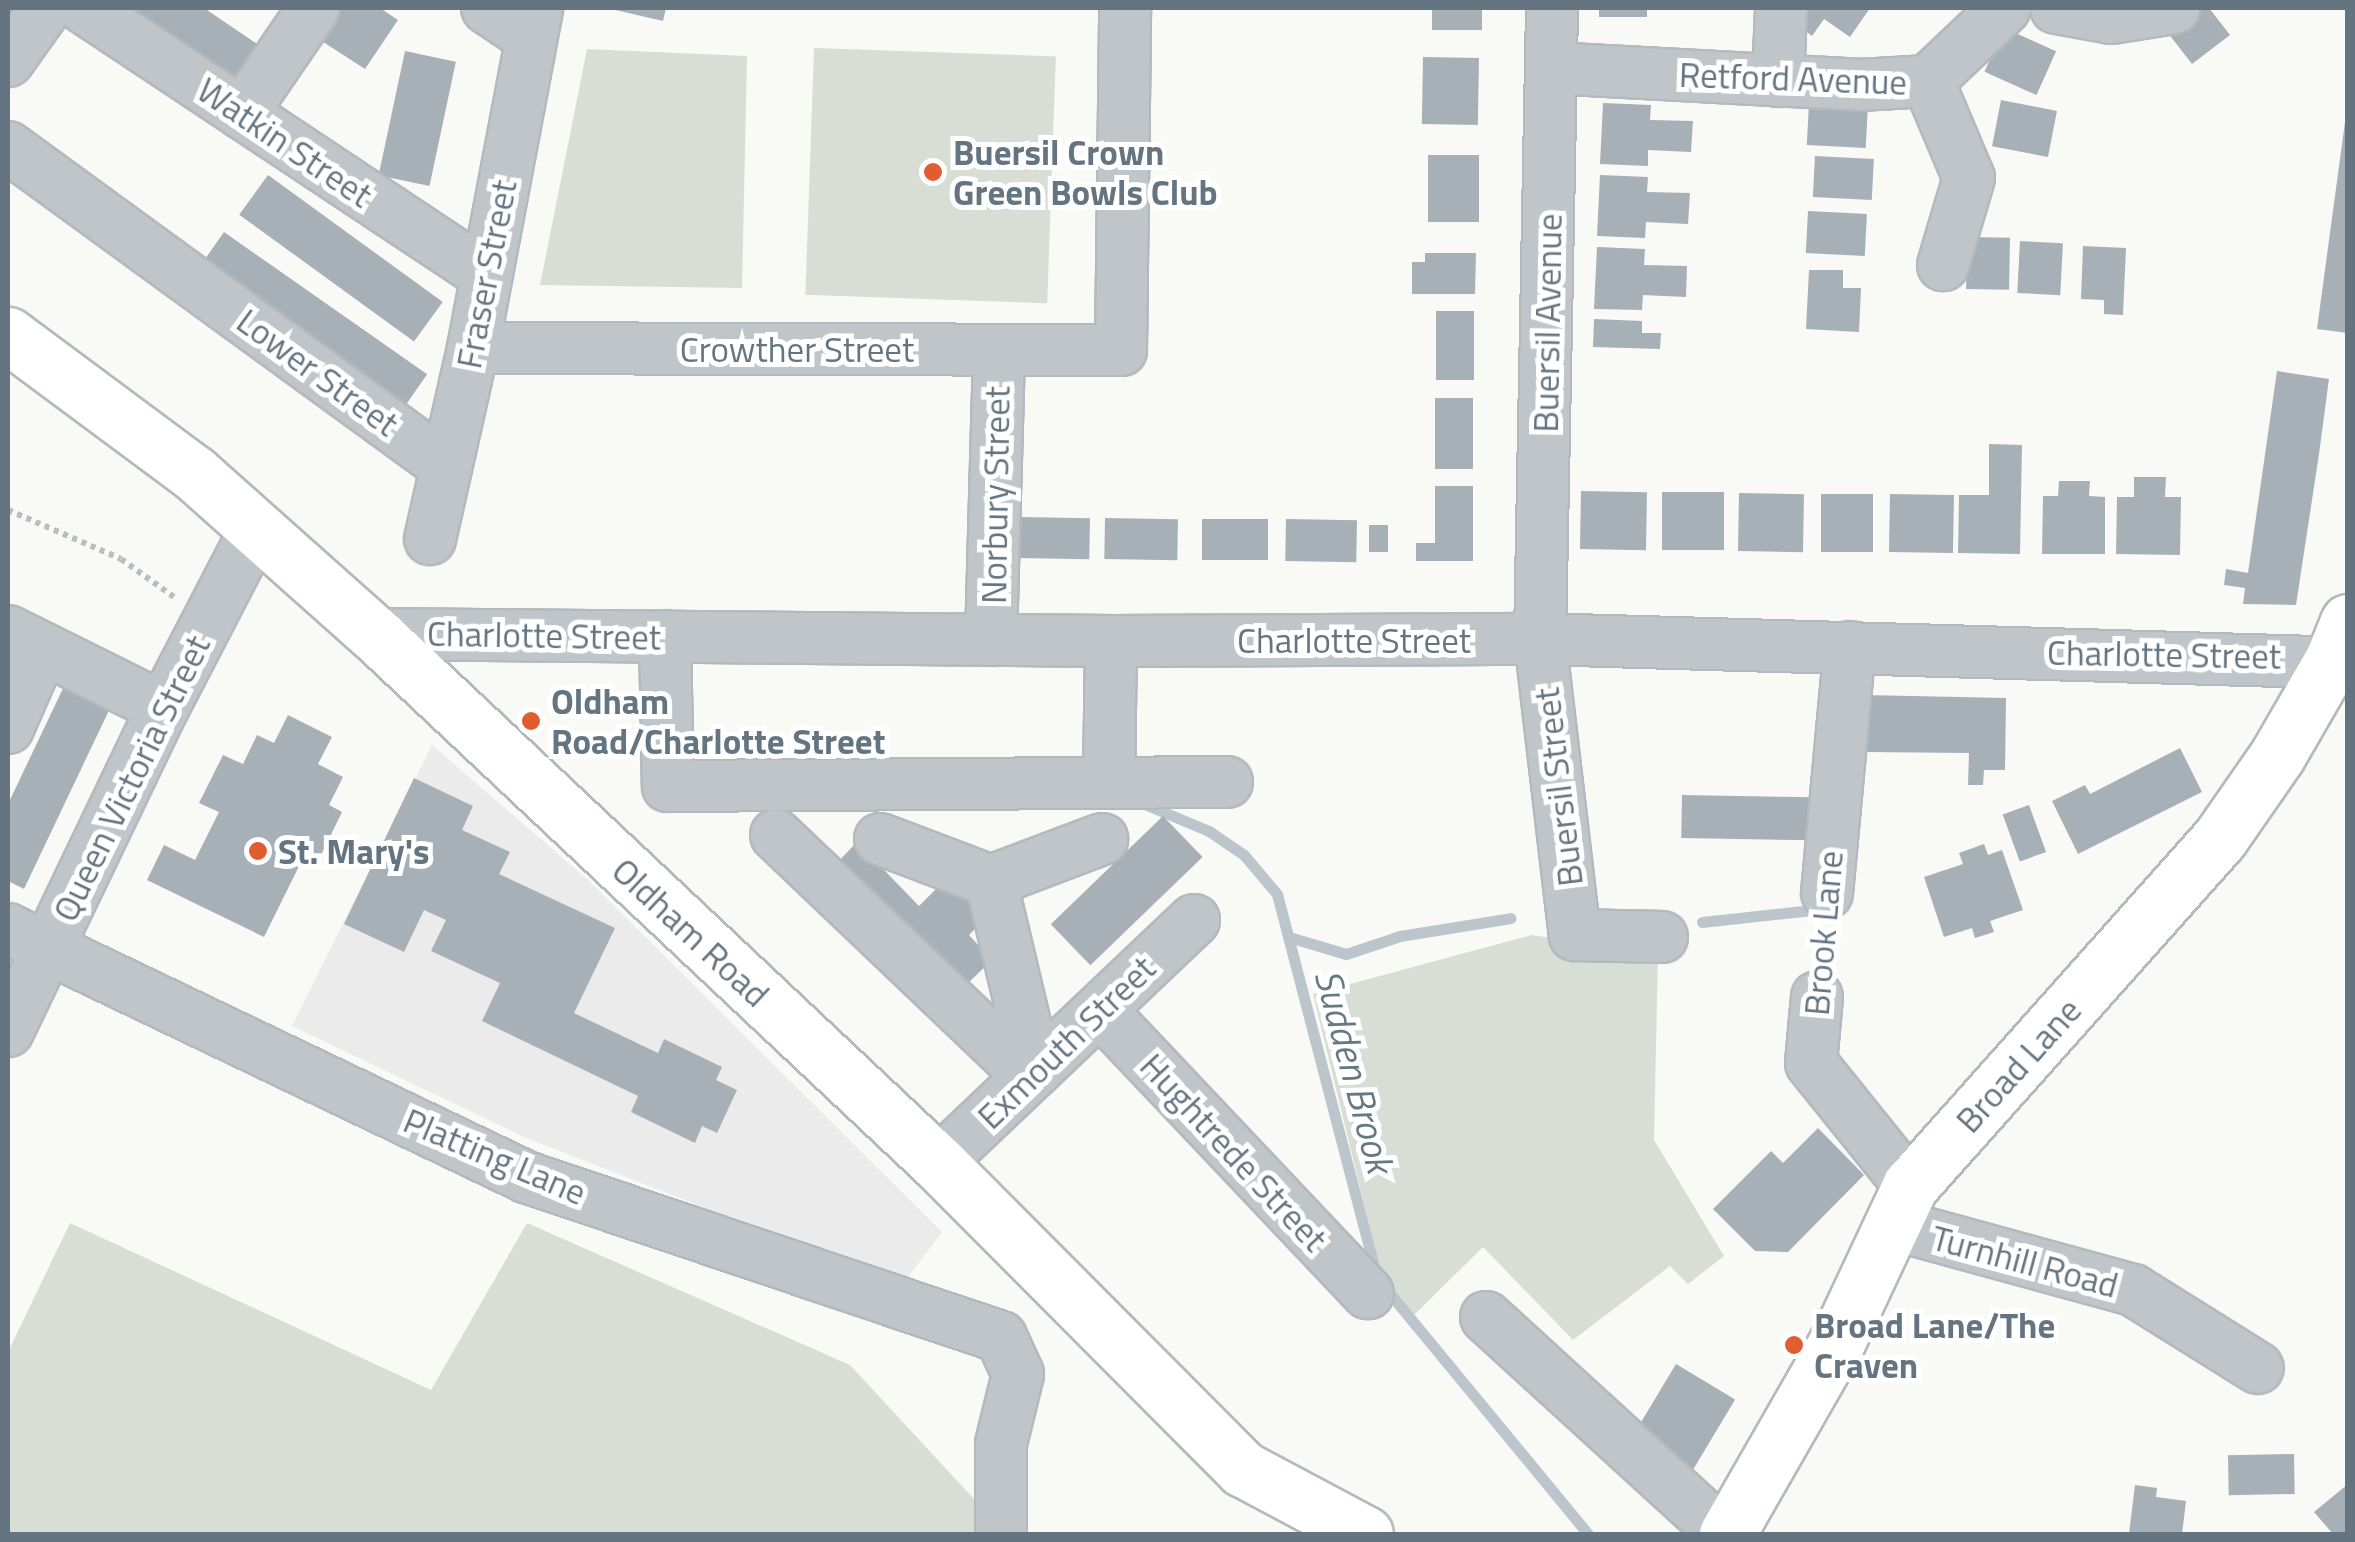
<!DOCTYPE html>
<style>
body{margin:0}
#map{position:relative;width:2355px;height:1542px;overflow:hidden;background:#f9f9f6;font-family:"Titillium Web",sans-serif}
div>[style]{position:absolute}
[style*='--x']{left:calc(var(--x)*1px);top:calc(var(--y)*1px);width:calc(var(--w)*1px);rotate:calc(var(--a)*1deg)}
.built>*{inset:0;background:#eaebea}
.green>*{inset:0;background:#d8ded6;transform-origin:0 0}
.stream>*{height:11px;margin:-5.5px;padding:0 5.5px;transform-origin:5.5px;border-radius:5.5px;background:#bbc5cb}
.building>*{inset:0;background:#a7b0b6;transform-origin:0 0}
.path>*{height:6px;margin-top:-3px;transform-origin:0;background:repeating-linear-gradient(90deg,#babec1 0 5px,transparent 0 10px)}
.roads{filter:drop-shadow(2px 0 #b4b9bd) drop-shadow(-2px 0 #b4b9bd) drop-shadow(0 2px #b4b9bd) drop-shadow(0 -2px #b4b9bd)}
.minor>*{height:50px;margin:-25px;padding:0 25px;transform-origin:25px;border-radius:25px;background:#c0c5c9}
.major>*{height:55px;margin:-27.5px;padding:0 27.5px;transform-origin:27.5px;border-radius:27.5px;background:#fff}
.dots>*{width:28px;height:28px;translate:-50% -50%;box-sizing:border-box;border:5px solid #fff;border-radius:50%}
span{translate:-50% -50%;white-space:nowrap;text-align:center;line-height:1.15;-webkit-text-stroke:10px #fff;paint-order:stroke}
.street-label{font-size:35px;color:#647481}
.poi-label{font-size:35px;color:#647481;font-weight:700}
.left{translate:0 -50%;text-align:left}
.water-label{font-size:38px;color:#647982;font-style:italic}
.frame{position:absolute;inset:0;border:10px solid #647481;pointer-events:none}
</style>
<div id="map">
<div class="built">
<i style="clip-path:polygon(432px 745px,587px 879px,942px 1232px,902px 1285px,524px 1137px,292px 1026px)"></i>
</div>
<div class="green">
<i style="left:814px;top:48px;width:242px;height:247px;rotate:2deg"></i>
<i style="clip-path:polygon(587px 49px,747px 56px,742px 288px,540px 285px)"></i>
<i style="clip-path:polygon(1532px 935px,1658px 954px,1654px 1140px,1724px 1256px,1688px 1284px,1670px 1266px,1573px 1340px,1483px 1247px,1414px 1315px,1382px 1278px,1313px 994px)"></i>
<i style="clip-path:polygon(70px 1223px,431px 1390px,527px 1223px,850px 1365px,974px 1499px,975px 1534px,8px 1534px,8px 1352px)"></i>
</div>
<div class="stream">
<i style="--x:1147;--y:805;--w:67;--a:22.8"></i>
<i style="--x:1209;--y:831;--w:42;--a:34.4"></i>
<i style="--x:1244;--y:855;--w:51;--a:49.8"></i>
<i style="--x:1277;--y:894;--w:397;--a:75.4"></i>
<i style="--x:1377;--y:1278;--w:332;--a:50.5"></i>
<i style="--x:1702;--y:922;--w:111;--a:-6.2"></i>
<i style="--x:1289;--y:937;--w:59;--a:16.6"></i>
<i style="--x:1346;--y:954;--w:57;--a:-18.4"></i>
<i style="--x:1400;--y:936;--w:112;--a:-9.2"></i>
</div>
<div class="building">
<i style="clip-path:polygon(118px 8px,204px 8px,272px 54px,244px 95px)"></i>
<i style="clip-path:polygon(338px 8px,380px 8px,398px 20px,365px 69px,317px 38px)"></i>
<i style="clip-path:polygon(607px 8px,666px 8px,663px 21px)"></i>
<i style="left:1432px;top:8px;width:50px;height:22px"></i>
<i style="left:1599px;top:8px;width:48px;height:9px"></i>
<i style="clip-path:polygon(1795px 8px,1870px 8px,1850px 37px,1824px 19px,1812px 36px,1793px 22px)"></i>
<i style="clip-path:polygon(2183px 8px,2209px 8px,2230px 35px,2192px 64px,2161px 24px)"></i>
<i style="left:2004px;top:28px;width:57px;height:48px;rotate:24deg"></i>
<i style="left:405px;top:51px;width:52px;height:127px;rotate:12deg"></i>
<i style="left:1423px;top:57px;width:56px;height:67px;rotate:1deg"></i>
<i style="left:2001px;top:100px;width:57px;height:47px;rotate:11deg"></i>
<i style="clip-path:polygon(1603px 103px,1651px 105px,1650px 120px,1693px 121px,1691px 152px,1648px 150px,1648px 166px,1600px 164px)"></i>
<i style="left:1809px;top:103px;width:59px;height:42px;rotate:3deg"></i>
<i style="clip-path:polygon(2345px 122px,2348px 122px,2348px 333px,2317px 329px)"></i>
<i style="left:1428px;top:155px;width:51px;height:67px"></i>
<i style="left:1815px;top:156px;width:59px;height:41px;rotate:3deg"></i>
<i style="left:268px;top:175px;width:216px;height:49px;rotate:36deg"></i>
<i style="clip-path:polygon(1600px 175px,1648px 177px,1647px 192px,1690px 193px,1688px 224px,1646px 222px,1645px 238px,1597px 236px)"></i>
<i style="left:1808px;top:211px;width:59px;height:42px;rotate:3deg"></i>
<i style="left:224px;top:232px;width:248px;height:47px;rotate:35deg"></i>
<i style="left:1967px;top:237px;width:43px;height:52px;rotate:1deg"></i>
<i style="left:2020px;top:241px;width:43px;height:52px;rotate:3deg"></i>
<i style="clip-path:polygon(2083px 246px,2126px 248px,2123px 315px,2104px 314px,2104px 300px,2081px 299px)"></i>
<i style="clip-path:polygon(1597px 247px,1645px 249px,1644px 265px,1687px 266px,1686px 297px,1643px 295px,1642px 310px,1594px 309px)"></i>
<i style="clip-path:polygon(1425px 253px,1476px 253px,1475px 294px,1412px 294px,1412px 262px,1425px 262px)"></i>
<i style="clip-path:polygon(1809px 270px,1843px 270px,1843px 288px,1861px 288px,1859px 332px,1806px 329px)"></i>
<i style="left:1436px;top:311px;width:38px;height:69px"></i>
<i style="clip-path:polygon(1594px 319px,1642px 321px,1642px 333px,1661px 333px,1660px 349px,1593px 347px)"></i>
<i style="clip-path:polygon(2277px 371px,2329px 379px,2319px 454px,2296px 605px,2243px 604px,2245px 588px,2224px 585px,2226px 569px,2248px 573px)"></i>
<i style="left:1435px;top:398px;width:38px;height:71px"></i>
<i style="clip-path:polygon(1989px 444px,2022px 445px,2020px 554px,1958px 553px,1959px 495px,1989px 495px)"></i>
<i style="clip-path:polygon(2134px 477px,2166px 477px,2165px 497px,2181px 497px,2180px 555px,2116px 554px,2117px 497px,2134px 497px)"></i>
<i style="clip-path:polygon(2059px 481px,2090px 481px,2089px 496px,2105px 497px,2105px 554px,2042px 554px,2043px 496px,2058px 496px)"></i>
<i style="clip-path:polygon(1435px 486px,1473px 486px,1473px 561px,1416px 561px,1416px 543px,1435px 543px)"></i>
<i style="left:1581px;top:491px;width:66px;height:58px;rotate:1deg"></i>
<i style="left:1662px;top:492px;width:62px;height:58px"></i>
<i style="left:1739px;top:493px;width:65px;height:58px;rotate:1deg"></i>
<i style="left:1821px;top:494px;width:52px;height:58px"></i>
<i style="left:1890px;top:494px;width:64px;height:58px;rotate:1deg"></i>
<i style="left:1020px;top:517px;width:70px;height:41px;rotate:1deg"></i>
<i style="left:1105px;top:518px;width:73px;height:41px;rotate:1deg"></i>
<i style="left:1202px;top:519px;width:66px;height:41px"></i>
<i style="left:1286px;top:519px;width:71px;height:42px;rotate:1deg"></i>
<i style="left:1369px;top:525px;width:19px;height:27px"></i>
<i style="clip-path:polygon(67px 680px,113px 702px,24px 889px,8px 881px,8px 804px)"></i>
<i style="clip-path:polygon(1864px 695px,2006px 698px,2005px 770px,1984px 770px,1983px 785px,1968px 785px,1969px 753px,1864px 752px)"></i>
<i style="clip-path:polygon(288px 715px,332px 737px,318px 764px,343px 777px,329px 805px,342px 812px,320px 857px,307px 850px,264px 937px,147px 880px,164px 845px,195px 860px,219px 812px,199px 803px,223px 755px,243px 764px,257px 735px,274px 743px)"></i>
<i style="clip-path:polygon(2180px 748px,2202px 792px,2078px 854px,2052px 801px,2085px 785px,2090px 794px)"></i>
<i style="clip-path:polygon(414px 778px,473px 806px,462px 830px,510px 852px,499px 874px,615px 928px,574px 1013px,658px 1053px,664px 1039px,722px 1067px,716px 1080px,737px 1090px,717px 1133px,702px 1126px,695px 1143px,631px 1112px,638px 1096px,482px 1021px,500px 983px,431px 951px,446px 920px,424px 910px,404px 952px,344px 924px)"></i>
<i style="left:1682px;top:795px;width:135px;height:43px;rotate:1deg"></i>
<i style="left:2029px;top:805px;width:50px;height:28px;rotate:70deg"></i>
<i style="left:1163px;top:816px;width:57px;height:156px;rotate:46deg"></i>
<i style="clip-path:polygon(857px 842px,919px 906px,946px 879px,985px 919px,969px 935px,992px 960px,965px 986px,834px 866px)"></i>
<i style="clip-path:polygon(1984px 844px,1988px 855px,2002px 850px,2023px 910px,1990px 921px,1994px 932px,1975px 938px,1972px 928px,1944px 937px,1924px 877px,1963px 864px,1959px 853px)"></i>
<i style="clip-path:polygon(1818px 1128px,1864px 1175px,1788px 1252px,1755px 1251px,1713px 1209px,1771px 1151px,1783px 1163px)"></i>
<i style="left:1676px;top:1364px;width:69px;height:92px;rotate:31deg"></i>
<i style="left:2294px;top:1454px;width:40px;height:66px;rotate:89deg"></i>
<i style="clip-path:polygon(2348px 1484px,2348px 1534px,2333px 1534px,2314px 1512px)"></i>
<i style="clip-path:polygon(2135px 1485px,2157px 1488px,2156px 1497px,2186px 1501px,2182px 1534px,2129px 1534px)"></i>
</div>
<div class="path">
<i style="--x:8;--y:510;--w:123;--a:23.4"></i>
<i style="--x:121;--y:559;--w:65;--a:35.6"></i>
</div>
<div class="roads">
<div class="minor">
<i style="--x:84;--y:8;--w:483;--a:33.6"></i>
<i style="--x:487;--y:8;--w:52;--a:34"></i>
<i style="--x:1552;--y:8;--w:631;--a:91.09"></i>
<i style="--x:1540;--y:639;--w:298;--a:83.3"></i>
<i style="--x:1575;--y:935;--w:87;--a:1.3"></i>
<i style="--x:2056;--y:8;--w:56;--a:10.3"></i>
<i style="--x:2111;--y:18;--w:64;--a:-9"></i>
<i style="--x:8;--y:61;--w:65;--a:-54.4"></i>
<i style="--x:1551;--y:68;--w:309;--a:3.1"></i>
<i style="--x:1860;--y:85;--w:68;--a:-3.4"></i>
<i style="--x:1928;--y:81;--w:106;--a:-43.5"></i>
<i style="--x:1778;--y:81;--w:73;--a:-87.6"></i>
<i style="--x:1928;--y:81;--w:105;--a:67.1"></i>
<i style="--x:1969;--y:178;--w:91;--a:106.6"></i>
<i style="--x:242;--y:113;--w:127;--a:-55.6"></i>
<i style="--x:8;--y:147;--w:542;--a:36.07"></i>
<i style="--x:473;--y:348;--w:648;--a:0.18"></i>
<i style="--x:1121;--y:350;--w:342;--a:-89.3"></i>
<i style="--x:430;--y:539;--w:196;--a:-77.3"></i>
<i style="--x:473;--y:348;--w:346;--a:-79.3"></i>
<i style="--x:8;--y:631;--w:173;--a:26.4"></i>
<i style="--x:375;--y:634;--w:736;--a:0.54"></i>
<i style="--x:1111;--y:641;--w:429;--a:-0.3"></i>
<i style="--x:1540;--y:639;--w:808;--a:1.7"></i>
<i style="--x:665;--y:636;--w:150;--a:88.9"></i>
<i style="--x:668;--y:786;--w:559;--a:-0.41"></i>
<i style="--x:991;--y:640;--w:290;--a:-88.4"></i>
<i style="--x:8;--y:728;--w:85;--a:-66.4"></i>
<i style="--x:1109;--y:783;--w:142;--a:-89.2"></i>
<i style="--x:776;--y:835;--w:319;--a:43.6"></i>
<i style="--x:1007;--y:1055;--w:33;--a:27"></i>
<i style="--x:880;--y:839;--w:119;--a:20.7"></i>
<i style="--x:991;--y:881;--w:119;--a:-20.7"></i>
<i style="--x:991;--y:881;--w:194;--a:76.6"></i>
<i style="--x:1827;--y:893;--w:247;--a:-84.7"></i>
<i style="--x:8;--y:929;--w:574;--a:25.58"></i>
<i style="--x:526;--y:1177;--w:501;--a:18.62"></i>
<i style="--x:1001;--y:1337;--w:41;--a:65.3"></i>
<i style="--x:1018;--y:1374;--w:72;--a:103.7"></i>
<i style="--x:1001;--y:1444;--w:90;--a:90"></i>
<i style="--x:1817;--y:997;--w:66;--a:95.2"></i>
<i style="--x:1811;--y:1063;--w:158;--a:51.2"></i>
<i style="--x:1100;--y:1010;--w:390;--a:46.6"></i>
<i style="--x:8;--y:1031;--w:358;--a:-64.4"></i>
<i style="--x:163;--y:708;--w:204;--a:-62.6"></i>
<i style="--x:938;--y:1163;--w:353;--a:-43.5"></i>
<i style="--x:1892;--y:1224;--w:250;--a:15.3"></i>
<i style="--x:2133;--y:1290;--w:147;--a:32"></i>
<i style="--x:1486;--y:1317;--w:322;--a:42.4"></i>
</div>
<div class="major">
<i style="--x:8;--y:335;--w:232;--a:36.6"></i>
<i style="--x:194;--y:473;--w:242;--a:41.7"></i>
<i style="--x:375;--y:634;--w:773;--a:43.22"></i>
<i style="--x:938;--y:1163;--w:432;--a:45.1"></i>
<i style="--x:1243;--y:1469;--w:138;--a:28"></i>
<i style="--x:1727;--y:1534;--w:221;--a:-60.2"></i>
<i style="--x:1837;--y:1342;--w:172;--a:-64.9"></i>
<i style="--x:1910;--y:1186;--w:466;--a:-48.3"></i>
<i style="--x:2220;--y:838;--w:100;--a:-55.2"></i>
<i style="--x:2277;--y:756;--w:112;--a:-60"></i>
<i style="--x:2333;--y:659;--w:40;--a:-68"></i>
</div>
</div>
<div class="dots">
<i style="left:933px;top:172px;background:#e05d30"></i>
<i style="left:531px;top:721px;background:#e05d30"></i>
<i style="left:258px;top:851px;background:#e05d30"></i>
<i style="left:1794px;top:1345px;background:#e05d30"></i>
</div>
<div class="street-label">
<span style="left:1793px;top:78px;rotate:2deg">Retford Avenue</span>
<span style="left:285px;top:142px;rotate:34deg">Watkin Street</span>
<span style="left:486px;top:274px;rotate:-79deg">Fraser Street</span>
<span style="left:1547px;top:323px;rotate:-89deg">Buersil Avenue</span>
<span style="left:797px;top:349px">Crowther Street</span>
<span style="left:318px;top:372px;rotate:36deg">Lower Street</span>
<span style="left:995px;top:495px;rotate:-89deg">Norbury Street</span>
<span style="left:544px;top:635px;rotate:1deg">Charlotte Street</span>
<span style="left:1354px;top:640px">Charlotte Street</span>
<span style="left:2164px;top:654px;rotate:1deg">Charlotte Street</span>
<span style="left:131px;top:778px;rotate:-64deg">Queen Victoria Street</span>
<span style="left:1558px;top:787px;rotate:-97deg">Buersil Street</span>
<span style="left:691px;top:932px;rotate:43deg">Oldham Road</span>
<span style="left:1823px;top:933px;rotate:-85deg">Brook Lane</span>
<span style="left:1066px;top:1042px;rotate:-44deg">Exmouth Street</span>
<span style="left:2018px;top:1065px;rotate:-48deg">Broad Lane</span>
<span style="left:1234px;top:1152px;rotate:47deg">Hughtrede Street</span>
<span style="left:495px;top:1156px;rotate:23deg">Platting Lane</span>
<span style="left:2025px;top:1261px;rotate:15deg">Turnhill Road</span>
</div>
<div class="poi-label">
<span class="left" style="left:953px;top:172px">Buersil Crown<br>Green Bowls Club</span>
<span class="left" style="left:551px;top:721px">Oldham<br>Road/Charlotte Street</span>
<span class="left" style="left:278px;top:851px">St. Mary's</span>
<span class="left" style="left:1814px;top:1345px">Broad Lane/The<br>Craven</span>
</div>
<div class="water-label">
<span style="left:1354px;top:1071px;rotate:75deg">Sudden Brook</span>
</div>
<div class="frame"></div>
</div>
